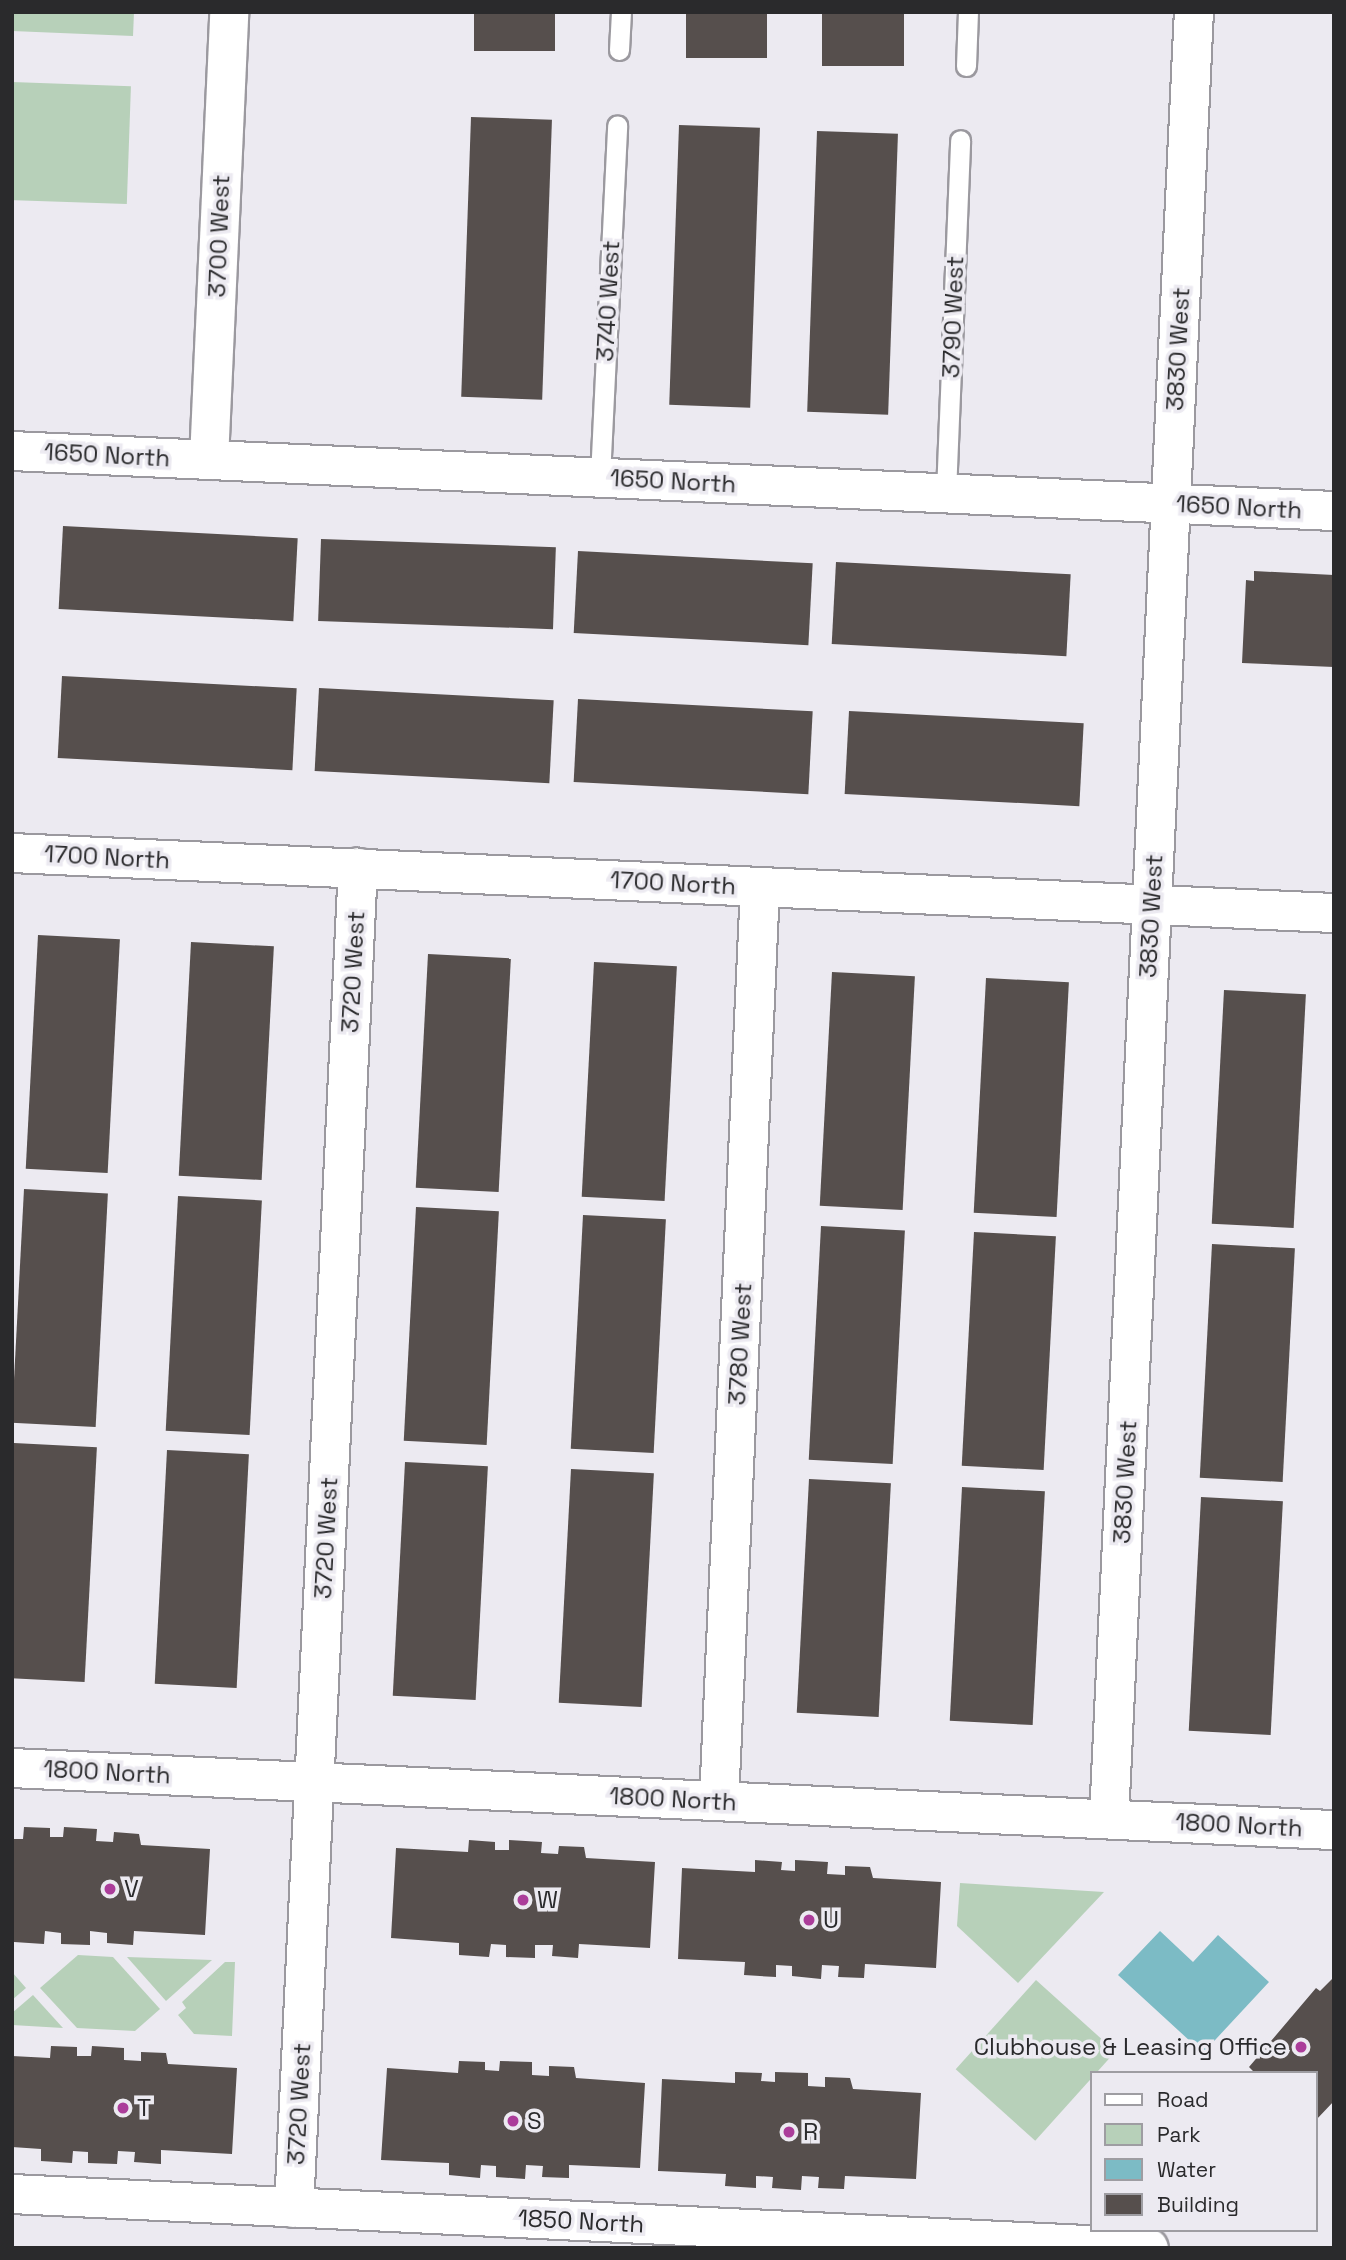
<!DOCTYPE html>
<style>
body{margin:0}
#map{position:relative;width:1346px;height:2260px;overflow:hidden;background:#eceaf1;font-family:"Space Grotesk",sans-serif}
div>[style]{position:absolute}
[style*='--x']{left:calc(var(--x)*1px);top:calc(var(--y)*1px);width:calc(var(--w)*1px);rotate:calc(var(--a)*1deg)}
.green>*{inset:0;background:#b7d0b9;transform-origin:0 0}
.water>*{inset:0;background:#7cbbc5}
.building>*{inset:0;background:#564f4d;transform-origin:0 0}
.roads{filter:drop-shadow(2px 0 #9b999f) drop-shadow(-2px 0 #9b999f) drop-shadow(0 2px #9b999f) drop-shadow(0 -2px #9b999f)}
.lane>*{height:19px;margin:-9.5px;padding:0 9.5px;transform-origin:9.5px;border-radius:9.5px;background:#fff}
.street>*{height:38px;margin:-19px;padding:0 19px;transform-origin:19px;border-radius:19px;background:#fff}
.dots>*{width:19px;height:19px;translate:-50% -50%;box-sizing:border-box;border:4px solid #eceaf1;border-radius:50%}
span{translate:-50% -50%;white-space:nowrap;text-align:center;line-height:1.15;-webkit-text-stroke:7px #eceaf1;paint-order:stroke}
.street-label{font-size:24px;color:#2a2a2c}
.poi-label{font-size:24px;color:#2a2a2c}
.left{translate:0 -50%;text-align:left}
.right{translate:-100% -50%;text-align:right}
.frame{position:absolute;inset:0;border:14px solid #2a2a2c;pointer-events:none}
.legend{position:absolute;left:1090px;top:2071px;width:228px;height:161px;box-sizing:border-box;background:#eceaf1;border:2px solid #9e9da2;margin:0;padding:9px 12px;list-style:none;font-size:21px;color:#2a2a2c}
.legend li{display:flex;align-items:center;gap:14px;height:35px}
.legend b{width:35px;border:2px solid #9e9da2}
</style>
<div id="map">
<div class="green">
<i style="clip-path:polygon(12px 12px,134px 12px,133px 36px,12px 31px)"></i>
<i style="left:12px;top:82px;width:119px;height:118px;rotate:2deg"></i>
<i style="clip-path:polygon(960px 1883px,1104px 1892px,1018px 1983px,957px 1926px)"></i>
<i style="clip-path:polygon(78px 1955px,113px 1957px,160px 2009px,135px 2031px,77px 2028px,40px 1988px)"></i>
<i style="clip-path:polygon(127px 1957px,212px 1960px,166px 2001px)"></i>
<i style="clip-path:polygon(225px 1962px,235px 1962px,232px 2036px,194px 2034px,178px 2015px,186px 2008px,182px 2002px)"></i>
<i style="clip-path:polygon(12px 1972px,26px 1988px,12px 2000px)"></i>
<i style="left:1036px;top:1980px;width:107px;height:120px;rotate:42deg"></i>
<i style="clip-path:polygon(33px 1995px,63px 2028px,12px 2025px,12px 2013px)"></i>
</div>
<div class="water">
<i style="clip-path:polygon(1160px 1931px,1193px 1962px,1218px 1935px,1269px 1982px,1203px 2053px,1118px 1975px)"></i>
</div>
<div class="building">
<i style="left:474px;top:12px;width:81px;height:39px"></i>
<i style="left:686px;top:12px;width:81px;height:46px"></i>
<i style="left:822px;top:12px;width:82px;height:54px"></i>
<i style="left:471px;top:117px;width:81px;height:280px;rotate:2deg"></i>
<i style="left:679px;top:125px;width:81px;height:280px;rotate:2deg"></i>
<i style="left:817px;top:131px;width:81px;height:281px;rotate:2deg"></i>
<i style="left:63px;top:526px;width:235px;height:83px;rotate:3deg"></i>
<i style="left:321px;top:539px;width:235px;height:82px;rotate:2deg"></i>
<i style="left:578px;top:551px;width:235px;height:82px;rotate:3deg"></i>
<i style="left:836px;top:562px;width:235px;height:82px;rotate:3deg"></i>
<i style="clip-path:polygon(1254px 571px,1334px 575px,1334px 667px,1242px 663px,1246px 580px,1254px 581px)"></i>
<i style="left:62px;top:676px;width:235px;height:82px;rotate:3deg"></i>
<i style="left:319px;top:688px;width:235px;height:83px;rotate:3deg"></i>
<i style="left:578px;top:699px;width:235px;height:83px;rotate:3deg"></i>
<i style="left:849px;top:711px;width:235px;height:83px;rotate:3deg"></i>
<i style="left:38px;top:935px;width:82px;height:234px;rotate:3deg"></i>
<i style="left:191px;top:942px;width:83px;height:234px;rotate:3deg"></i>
<i style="left:428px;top:954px;width:83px;height:234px;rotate:3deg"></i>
<i style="left:594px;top:962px;width:83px;height:235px;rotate:3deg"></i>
<i style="left:832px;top:972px;width:83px;height:234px;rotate:3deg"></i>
<i style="left:986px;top:978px;width:83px;height:235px;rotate:3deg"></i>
<i style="left:1224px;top:990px;width:82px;height:234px;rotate:3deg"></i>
<i style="left:24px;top:1189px;width:84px;height:234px;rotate:3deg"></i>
<i style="left:178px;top:1196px;width:84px;height:235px;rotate:3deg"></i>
<i style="left:416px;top:1207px;width:83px;height:234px;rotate:3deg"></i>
<i style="left:583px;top:1215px;width:83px;height:234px;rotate:3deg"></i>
<i style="left:821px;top:1226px;width:84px;height:234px;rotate:3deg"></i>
<i style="left:974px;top:1232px;width:82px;height:234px;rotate:3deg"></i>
<i style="left:1212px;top:1244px;width:83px;height:234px;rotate:3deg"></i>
<i style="left:14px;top:1443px;width:83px;height:235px;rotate:3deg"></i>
<i style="left:167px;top:1450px;width:82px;height:234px;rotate:3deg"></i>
<i style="left:405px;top:1462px;width:83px;height:234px;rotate:3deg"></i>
<i style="left:571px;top:1469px;width:83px;height:234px;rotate:3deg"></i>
<i style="left:809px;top:1479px;width:82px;height:234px;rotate:3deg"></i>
<i style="left:962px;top:1487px;width:83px;height:234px;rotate:3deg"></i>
<i style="left:1201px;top:1497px;width:82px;height:234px;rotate:3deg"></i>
<i style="clip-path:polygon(24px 1827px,50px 1828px,50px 1837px,63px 1837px,64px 1827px,97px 1829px,96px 1841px,113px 1842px,114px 1832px,139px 1834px,141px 1845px,210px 1849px,205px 1935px,134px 1931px,133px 1945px,107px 1943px,107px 1933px,90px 1931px,90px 1945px,61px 1944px,61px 1933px,45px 1931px,44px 1944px,14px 1942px,12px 1839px,23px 1839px)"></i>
<i style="clip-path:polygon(469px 1840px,495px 1842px,495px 1850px,509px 1850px,509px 1840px,542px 1842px,541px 1853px,558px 1854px,559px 1846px,584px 1847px,586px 1858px,655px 1862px,650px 1948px,579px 1944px,578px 1958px,552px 1956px,553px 1945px,535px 1945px,535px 1958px,506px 1957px,506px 1945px,491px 1944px,489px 1957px,459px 1955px,459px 1943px,391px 1938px,396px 1848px,468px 1852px)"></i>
<i style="clip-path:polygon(755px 1860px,782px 1862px,781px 1870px,795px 1871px,795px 1860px,828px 1862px,827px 1874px,845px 1875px,845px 1866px,870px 1867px,873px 1878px,941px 1882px,936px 1968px,865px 1964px,864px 1978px,838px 1977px,839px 1966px,822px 1965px,821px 1979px,792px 1976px,792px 1966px,776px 1965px,776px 1977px,744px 1975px,745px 1962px,678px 1959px,682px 1868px,755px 1872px)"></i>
<i style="clip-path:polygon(1334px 1977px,1334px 2101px,1316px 2120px,1316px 2073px,1255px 2073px,1249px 2067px,1316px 1988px,1320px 1991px)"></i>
<i style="clip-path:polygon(51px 2046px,77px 2047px,77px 2056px,91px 2056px,92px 2046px,124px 2048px,124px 2060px,141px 2061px,141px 2052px,166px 2053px,168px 2064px,237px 2068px,232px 2154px,161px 2150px,161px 2164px,134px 2162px,135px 2152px,118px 2151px,117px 2164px,88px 2163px,88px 2152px,73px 2151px,72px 2163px,41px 2161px,41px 2149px,12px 2147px,12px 2056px,50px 2058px)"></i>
<i style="clip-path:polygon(459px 2061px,485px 2062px,485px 2070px,499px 2071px,500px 2061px,532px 2062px,532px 2075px,549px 2076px,549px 2066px,574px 2067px,576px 2078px,645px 2083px,640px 2168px,569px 2165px,569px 2178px,542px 2177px,543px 2166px,526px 2165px,525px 2179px,496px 2177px,496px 2166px,481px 2165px,480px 2178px,449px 2175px,449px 2163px,381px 2160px,387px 2068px,458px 2073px)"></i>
<i style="clip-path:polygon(735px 2072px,762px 2073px,761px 2081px,775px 2082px,775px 2072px,808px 2073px,808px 2086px,825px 2087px,825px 2077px,850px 2078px,853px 2089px,921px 2093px,916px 2179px,845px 2176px,844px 2189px,818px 2188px,819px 2177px,802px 2176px,801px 2190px,772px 2188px,773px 2177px,756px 2176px,756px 2188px,725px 2186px,726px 2174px,658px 2171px,662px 2079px,735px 2083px)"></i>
</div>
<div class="roads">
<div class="lane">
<i style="--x:619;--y:50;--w:38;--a:-87"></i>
<i style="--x:966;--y:66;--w:54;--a:-87.9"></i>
<i style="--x:600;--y:477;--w:352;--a:-87.2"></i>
<i style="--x:946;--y:493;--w:353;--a:-87.7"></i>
</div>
<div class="street">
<i style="--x:12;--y:451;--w:1323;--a:2.6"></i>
<i style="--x:209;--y:460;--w:448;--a:-87.4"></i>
<i style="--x:12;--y:853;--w:1323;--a:2.6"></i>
<i style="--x:12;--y:1768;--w:1323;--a:2.69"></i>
<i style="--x:719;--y:1801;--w:915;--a:-87.43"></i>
<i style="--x:1109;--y:1819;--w:1809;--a:-87.31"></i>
<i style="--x:12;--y:2194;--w:1138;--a:2.72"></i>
<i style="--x:294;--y:2208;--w:1342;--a:-87.27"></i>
</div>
</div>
<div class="dots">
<i style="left:110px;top:1889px;background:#ab3d9a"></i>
<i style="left:523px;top:1900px;background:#ab3d9a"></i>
<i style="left:809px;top:1920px;background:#ab3d9a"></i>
<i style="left:1301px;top:2047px;background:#ab3d9a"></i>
<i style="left:123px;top:2108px;background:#ab3d9a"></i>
<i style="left:513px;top:2121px;background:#ab3d9a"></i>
<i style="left:789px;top:2132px;background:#ab3d9a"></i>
</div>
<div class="street-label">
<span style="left:219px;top:236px;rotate:-88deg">3700 West</span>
<span style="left:608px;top:301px;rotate:-87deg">3740 West</span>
<span style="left:953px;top:317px;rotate:-88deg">3790 West</span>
<span style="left:1178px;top:349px;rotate:-87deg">3830 West</span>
<span style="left:107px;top:455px;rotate:3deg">1650 North</span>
<span style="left:673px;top:481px;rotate:3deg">1650 North</span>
<span style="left:1239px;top:507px;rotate:3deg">1650 North</span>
<span style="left:107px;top:857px;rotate:3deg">1700 North</span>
<span style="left:673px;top:883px;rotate:3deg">1700 North</span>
<span style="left:1151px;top:916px;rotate:-87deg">3830 West</span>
<span style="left:353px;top:972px;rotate:-87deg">3720 West</span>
<span style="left:740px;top:1344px;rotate:-87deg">3780 West</span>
<span style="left:1125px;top:1482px;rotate:-87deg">3830 West</span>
<span style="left:326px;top:1538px;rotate:-87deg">3720 West</span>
<span style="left:107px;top:1772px;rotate:3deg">1800 North</span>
<span style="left:673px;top:1799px;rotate:3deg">1800 North</span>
<span style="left:1239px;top:1825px;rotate:3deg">1800 North</span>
<span style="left:299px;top:2104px;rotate:-87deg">3720 West</span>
<span style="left:581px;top:2221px;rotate:3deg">1850 North</span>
</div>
<div class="poi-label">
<span class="left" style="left:124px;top:1889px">V</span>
<span class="left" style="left:537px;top:1900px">W</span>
<span class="left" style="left:823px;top:1920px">U</span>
<span class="right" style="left:1287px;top:2047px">Clubhouse &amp; Leasing Office</span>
<span class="left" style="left:137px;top:2108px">T</span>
<span class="left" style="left:527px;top:2121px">S</span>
<span class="left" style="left:803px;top:2132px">R</span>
</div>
<div class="frame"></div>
<ul class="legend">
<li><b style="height:9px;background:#fff"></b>Road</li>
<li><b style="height:19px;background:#b7d0b9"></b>Park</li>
<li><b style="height:19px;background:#7cbbc5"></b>Water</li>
<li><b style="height:19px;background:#564f4d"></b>Building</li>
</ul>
</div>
